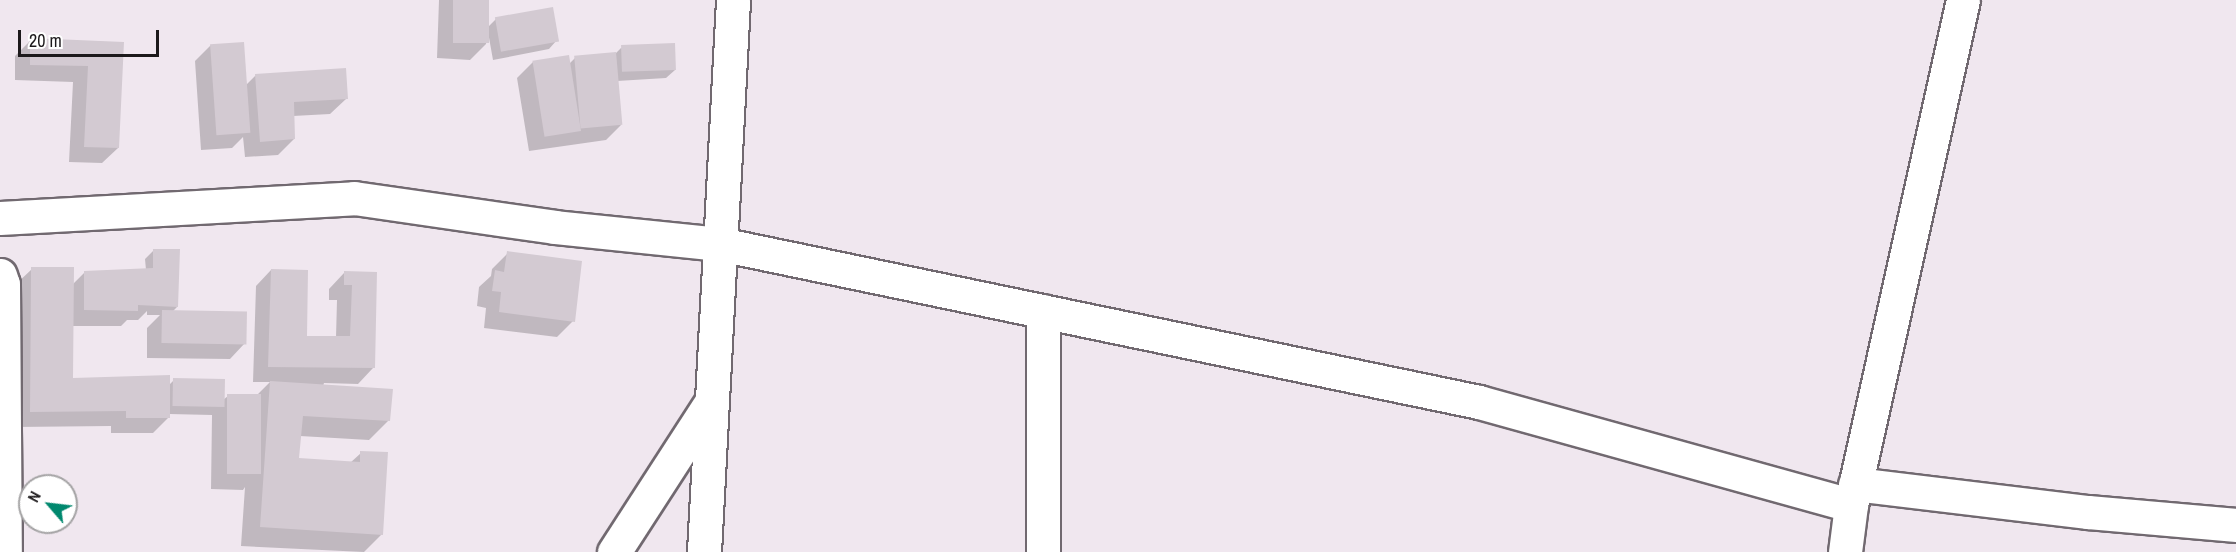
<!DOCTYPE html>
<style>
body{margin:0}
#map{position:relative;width:2236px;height:552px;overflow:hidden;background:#f0e7ef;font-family:"Archivo Narrow",sans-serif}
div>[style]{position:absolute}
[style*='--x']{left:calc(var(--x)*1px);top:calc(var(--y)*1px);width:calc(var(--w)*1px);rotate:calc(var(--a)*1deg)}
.shadow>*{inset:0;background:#0003}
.building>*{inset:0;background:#d3cad2;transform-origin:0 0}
.roads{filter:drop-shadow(2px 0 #716970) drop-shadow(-2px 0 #716970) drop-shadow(0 2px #716970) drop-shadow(0 -2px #716970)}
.street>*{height:33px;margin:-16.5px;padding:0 16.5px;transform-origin:16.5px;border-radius:16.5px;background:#fff}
span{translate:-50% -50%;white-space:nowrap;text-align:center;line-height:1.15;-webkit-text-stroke:4.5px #fff;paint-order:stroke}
.north{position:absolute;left:18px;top:474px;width:60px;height:60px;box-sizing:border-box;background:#fff;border:2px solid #a4a3a4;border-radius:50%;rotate:298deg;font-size:16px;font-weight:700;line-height:24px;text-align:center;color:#1c191b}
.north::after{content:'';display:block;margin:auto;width:21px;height:27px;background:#00886e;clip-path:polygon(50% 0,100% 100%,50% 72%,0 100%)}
.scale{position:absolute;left:18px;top:30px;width:141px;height:27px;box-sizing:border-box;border:3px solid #1c191b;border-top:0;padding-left:8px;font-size:18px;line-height:21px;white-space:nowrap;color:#1c191b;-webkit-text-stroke:4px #fff;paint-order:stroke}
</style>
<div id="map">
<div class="shadow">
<i style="clip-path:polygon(439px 0,488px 0,487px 28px,496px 19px,557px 40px,549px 49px,493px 60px,488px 32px,486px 44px,470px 60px,437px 58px)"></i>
<i style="clip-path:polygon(31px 40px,122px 44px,118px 148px,102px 163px,69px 162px,73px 82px,15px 80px,15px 56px)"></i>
<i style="clip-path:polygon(211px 45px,245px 86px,256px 75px,346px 99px,330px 114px,293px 116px,294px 139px,278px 155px,245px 157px,243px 137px,232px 148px,201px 150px,195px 61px)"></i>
<i style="clip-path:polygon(621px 48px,675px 70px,666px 78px,617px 81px,621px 125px,606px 140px,529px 151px,517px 78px,533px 62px,569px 64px,575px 58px,615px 54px)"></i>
<i style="clip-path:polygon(154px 250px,177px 307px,172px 312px,245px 343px,230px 359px,147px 358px,147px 328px,160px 315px,147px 315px,147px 311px,138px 320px,127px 320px,121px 326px,72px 326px,71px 379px,169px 376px,169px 385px,174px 380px,223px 400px,228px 396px,257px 395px,270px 382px,253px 382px,256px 286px,271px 270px,305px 337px,336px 337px,337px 300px,329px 300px,329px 289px,344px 273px,376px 273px,373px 368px,358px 384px,324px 383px,323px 386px,389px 420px,369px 440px,300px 436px,298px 460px,350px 463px,361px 453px,382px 534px,364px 552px,241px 546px,245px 487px,243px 490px,211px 489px,212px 415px,169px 414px,169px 417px,153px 433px,111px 433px,111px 426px,15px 427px,16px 284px,32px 269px,72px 285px,85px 272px,146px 270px,145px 259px)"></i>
<i style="clip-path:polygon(508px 253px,573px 321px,557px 337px,484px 328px,486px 308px,477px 306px,479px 287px,491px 276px,492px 269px)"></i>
</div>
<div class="building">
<i style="left:453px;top:0;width:36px;height:43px"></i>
<i style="left:553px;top:7px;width:35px;height:59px;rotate:80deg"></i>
<i style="clip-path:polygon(30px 38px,124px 42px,119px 148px,84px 147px,88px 66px,30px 65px)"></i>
<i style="left:244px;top:42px;width:91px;height:34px;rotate:86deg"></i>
<i style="left:675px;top:43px;width:27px;height:54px;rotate:88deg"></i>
<i style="left:616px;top:52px;width:73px;height:42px;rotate:85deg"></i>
<i style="left:569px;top:55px;width:77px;height:37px;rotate:81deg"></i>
<i style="clip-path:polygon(346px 68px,348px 99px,294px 102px,295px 139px,260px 142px,255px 74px)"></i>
<i style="clip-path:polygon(153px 249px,180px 249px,178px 307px,138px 305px,138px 311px,84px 310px,84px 271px,153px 268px)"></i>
<i style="clip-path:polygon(507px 251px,582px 261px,575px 322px,499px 312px,501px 292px,492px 291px,495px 270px,504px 272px)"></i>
<i style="clip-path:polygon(31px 267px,74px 267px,73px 378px,170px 375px,170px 418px,126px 418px,126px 411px,30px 412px)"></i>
<i style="clip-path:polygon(271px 269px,308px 270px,307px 336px,350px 336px,352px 285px,344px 285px,344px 271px,377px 272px,375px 368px,268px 367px)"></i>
<i style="left:162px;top:310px;width:85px;height:33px;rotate:1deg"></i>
<i style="left:173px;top:378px;width:52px;height:28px;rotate:1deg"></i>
<i style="clip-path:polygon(270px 381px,393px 389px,390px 421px,303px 416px,299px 458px,360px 462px,360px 451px,388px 452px,383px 535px,260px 527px)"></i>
<i style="left:227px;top:394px;width:34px;height:80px"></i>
</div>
<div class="roads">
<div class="street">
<i style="--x:0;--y:218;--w:355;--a:-3.2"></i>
<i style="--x:354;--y:198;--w:203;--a:8.2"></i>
<i style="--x:555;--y:227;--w:166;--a:5.9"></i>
<i style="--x:720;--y:244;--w:775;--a:11.76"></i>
<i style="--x:1479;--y:402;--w:386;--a:15.5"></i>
<i style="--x:0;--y:275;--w:9;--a:72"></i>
<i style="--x:3;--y:284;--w:268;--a:89.6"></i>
<i style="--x:1043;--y:311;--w:241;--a:90"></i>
<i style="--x:1855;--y:484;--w:235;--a:6.9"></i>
<i style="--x:2088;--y:512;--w:149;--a:5"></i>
<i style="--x:614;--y:552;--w:179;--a:-57.1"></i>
<i style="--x:704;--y:552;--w:553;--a:-86.99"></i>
<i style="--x:1845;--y:552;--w:47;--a:-82.7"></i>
<i style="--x:1851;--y:505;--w:517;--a:-77.5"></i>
</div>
</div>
<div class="north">N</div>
<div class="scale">20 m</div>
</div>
